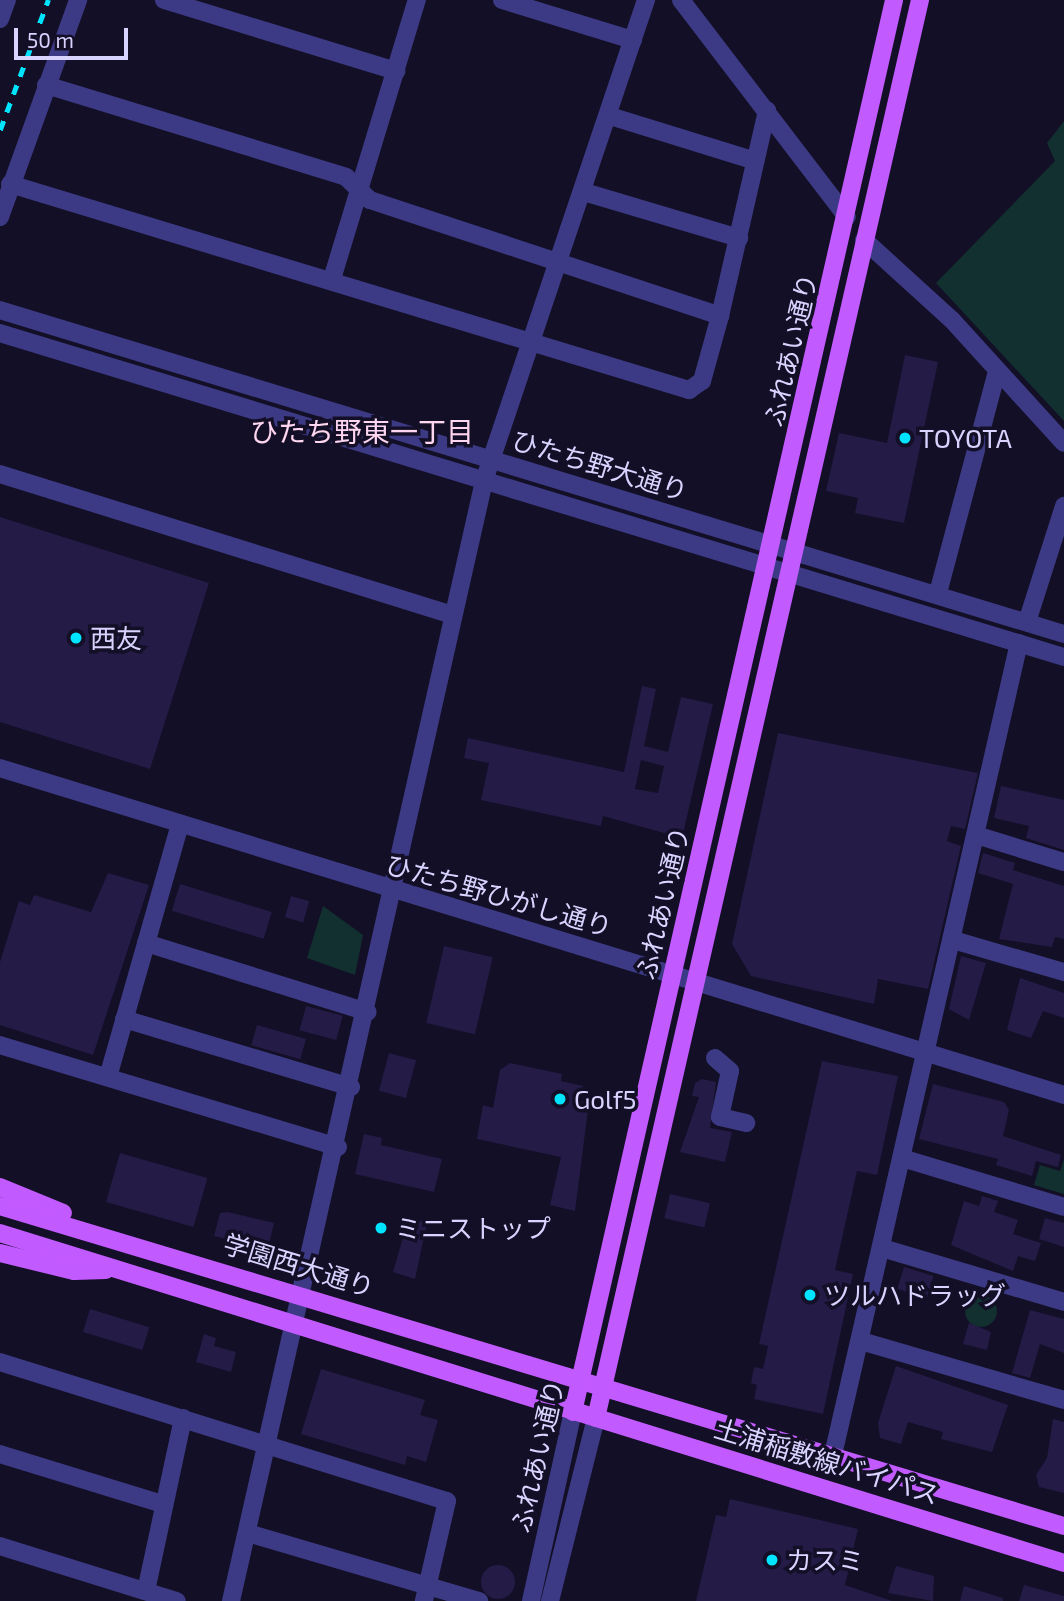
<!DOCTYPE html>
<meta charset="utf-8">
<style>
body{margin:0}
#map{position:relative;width:1064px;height:1601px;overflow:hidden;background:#130f26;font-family:"Exo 2","Noto Sans JP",sans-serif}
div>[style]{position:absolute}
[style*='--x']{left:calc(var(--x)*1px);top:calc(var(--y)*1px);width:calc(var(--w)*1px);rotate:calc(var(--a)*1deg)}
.green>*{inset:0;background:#12302f}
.round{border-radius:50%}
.building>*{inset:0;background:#241b47;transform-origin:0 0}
.minor>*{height:18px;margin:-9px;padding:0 9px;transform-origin:9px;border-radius:9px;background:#3d3a85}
.major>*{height:18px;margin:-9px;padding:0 9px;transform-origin:9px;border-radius:9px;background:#c25bff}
.rail>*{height:4.5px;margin-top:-2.25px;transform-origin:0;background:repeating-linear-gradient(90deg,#00e5ff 0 10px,transparent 0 19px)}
.dots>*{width:19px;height:19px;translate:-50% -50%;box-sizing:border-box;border:4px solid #130f26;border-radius:50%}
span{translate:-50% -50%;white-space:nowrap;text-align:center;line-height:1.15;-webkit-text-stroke:7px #130f26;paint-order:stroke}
.street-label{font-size:26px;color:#d9d4ff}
.poi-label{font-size:26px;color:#d9d4ff}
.left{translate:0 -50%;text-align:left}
.neighbourhood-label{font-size:28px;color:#ffd6f0}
.scale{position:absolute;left:14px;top:28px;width:114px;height:32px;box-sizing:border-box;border:4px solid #d9d4ff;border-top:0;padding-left:9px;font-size:21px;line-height:24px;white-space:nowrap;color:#d9d4ff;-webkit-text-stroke:5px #130f26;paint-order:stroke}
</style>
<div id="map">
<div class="green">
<i style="clip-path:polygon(1064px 121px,1064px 421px,936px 283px,1055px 161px,1047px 143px)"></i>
<i style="clip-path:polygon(323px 906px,363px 935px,355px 975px,307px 958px)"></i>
<i style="clip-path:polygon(1064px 1159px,1064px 1194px,1034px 1185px,1040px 1165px,1060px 1171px)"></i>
<i class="round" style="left:965px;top:1295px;width:32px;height:32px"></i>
</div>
<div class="building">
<i style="clip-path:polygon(905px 355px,938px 362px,904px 523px,855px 513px,858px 498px,826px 491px,839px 433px,887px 443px)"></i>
<i style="clip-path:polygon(0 517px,209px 583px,150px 769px,0 722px)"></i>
<i style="clip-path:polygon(evenodd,642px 686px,656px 689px,644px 746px,668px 752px,681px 697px,713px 704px,682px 838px,603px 816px,601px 826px,481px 800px,489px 763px,464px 758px,468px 738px,624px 772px,642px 686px,641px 760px,664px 766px,658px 793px,635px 789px,641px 760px)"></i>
<i style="clip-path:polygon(778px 733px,978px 773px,965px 829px,951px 826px,947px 841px,961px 846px,928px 989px,878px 979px,874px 1004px,751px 976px,732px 944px)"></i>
<i style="clip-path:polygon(1001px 786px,1064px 800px,1064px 850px,1026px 838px,1029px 826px,994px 818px)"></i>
<i style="clip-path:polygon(983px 853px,1015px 863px,1013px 870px,1064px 886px,1064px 939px,1055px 937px,1052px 947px,999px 939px,1013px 884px,978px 873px)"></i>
<i style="clip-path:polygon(108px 873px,149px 885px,93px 1055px,0 1025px,0 962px,19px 901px,30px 905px,34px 895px,91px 912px)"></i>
<i style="left:180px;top:884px;width:96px;height:28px;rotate:17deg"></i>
<i style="left:291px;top:896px;width:19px;height:22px;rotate:16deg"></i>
<i style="left:444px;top:946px;width:50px;height:79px;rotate:13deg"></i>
<i style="clip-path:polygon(961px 956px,986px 963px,969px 1020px,949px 1009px)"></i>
<i style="clip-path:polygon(1020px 978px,1064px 993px,1064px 1018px,1043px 1011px,1031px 1038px,1007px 1030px)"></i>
<i style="left:306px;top:1006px;width:38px;height:25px;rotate:15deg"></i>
<i style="left:257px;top:1025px;width:51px;height:21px;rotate:16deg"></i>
<i style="left:389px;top:1053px;width:28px;height:39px;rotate:15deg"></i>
<i style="clip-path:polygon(822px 1061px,898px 1076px,877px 1175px,857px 1171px,835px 1270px,853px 1274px,823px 1414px,754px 1399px,757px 1385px,751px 1383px,754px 1367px,763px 1369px,768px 1346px,759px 1344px)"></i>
<i style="clip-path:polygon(510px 1063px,562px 1074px,561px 1081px,583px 1086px,580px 1101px,589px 1102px,575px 1211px,550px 1205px,561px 1157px,477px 1139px,483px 1105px,493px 1108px,500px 1070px)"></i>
<i style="clip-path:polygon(702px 1079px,716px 1082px,710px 1128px,732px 1132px,725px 1162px,680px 1152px,699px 1097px,692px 1096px,695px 1083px)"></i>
<i style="clip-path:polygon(933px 1084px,1004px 1102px,1009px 1110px,1003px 1136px,1061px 1155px,1058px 1167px,1036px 1161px,1032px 1176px,996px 1165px,998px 1159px,919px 1139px)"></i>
<i style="clip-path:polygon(364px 1134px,382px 1138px,381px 1145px,442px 1159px,434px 1192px,355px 1174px)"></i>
<i style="left:120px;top:1153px;width:91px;height:51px;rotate:16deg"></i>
<i style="left:670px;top:1194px;width:41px;height:25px;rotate:13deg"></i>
<i style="clip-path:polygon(982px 1196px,998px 1201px,994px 1212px,1018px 1220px,1013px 1234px,1041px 1243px,1035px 1261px,1018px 1256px,1013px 1271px,951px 1245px,964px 1201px,979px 1206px)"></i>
<i style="clip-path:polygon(228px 1212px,274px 1223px,268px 1249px,214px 1236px,220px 1213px)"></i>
<i style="clip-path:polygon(409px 1217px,427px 1223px,415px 1279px,393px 1272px)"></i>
<i style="clip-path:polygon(1045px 1218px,1064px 1223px,1064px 1247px,1039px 1239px)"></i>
<i style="left:904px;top:1267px;width:31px;height:23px;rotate:17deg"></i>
<i style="left:90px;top:1309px;width:62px;height:24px;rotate:17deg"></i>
<i style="clip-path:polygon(1030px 1310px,1064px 1319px,1064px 1353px,1040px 1344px,1030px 1378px,1012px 1373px)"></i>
<i style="clip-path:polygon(969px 1323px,991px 1332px,987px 1350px,963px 1344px)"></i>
<i style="clip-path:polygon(204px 1334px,216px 1338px,214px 1346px,236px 1352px,231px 1372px,196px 1362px)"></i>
<i style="clip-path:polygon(896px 1366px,1008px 1405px,992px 1452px,941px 1439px,943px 1432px,908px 1422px,901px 1444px,880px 1438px,878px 1423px)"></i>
<i style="clip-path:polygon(321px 1369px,425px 1400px,420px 1415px,438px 1420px,426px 1462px,407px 1456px,405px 1465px,301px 1434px)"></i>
<i style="clip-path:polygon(1053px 1419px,1064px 1422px,1064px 1493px,1039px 1487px,1036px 1475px,1047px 1458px)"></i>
<i style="clip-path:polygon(730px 1499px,858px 1529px,845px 1585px,892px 1601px,696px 1601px,716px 1515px,726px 1517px)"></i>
<i class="round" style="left:481px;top:1565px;width:34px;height:34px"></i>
<i style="clip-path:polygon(896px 1566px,934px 1576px,933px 1601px,888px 1593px)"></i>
<i style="clip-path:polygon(1024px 1585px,1064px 1596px,1064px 1601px,1019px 1601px)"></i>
<i style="clip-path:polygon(964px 1586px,1003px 1598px,1003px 1601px,960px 1601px)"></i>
</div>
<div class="minor">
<i style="--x:164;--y:0;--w:243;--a:17"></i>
<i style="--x:502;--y:0;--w:137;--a:17"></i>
<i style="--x:681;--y:0;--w:273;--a:52.6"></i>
<i style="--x:0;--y:19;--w:20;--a:-70"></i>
<i style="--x:46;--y:85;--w:314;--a:17"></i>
<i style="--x:346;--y:177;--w:33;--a:44"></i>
<i style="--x:370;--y:200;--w:369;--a:18.3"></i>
<i style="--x:610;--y:116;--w:152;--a:17.2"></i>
<i style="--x:10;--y:184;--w:710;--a:16.88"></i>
<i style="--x:689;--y:390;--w:16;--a:-35"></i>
<i style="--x:702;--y:381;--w:67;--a:-74.5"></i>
<i style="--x:720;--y:316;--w:211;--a:-77.1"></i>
<i style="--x:584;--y:192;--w:162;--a:16.5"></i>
<i style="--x:0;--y:217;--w:231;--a:-70.2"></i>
<i style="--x:864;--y:240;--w:119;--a:42.3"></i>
<i style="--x:952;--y:320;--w:166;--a:47.7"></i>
<i style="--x:332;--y:279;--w:292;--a:-73.1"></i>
<i style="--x:0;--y:310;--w:1112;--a:16.94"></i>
<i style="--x:0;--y:333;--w:1112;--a:16.94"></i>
<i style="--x:0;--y:474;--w:471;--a:17.3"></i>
<i style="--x:938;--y:593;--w:230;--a:-75.1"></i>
<i style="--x:1027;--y:622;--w:122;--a:-72.3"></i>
<i style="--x:0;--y:768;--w:1113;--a:17.08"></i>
<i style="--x:976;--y:835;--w:92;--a:17.1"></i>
<i style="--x:953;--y:940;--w:116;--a:16.1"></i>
<i style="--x:146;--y:943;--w:232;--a:17.3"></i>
<i style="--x:124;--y:1019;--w:237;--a:16.7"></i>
<i style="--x:0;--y:1045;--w:353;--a:16.8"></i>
<i style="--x:715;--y:1058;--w:20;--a:41"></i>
<i style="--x:730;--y:1071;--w:47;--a:102.3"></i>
<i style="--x:720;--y:1117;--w:27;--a:13"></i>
<i style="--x:108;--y:1077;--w:263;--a:-74.1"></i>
<i style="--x:902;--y:1158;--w:169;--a:16.8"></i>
<i style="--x:882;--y:1248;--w:190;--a:16.5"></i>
<i style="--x:861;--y:1341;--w:211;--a:16.2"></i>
<i style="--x:0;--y:1362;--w:468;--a:17.3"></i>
<i style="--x:447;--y:1501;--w:103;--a:103"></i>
<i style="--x:0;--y:1454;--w:170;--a:17.1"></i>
<i style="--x:833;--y:1455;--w:833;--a:-77.1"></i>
<i style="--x:248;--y:1533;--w:241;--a:16.4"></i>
<i style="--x:0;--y:1546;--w:185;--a:17.3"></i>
<i style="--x:146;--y:1591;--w:177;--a:-77.9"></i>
<i style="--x:231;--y:1601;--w:1148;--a:-77.27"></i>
<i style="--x:484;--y:481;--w:508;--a:-71.39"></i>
<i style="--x:531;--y:1601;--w:194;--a:-77.5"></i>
<i style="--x:550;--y:1601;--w:189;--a:-75.9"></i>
</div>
<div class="major">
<i style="--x:0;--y:1187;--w:68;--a:22.4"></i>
<i style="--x:0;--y:1206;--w:1111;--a:16.74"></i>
<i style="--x:0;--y:1233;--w:1114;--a:17.23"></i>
<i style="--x:0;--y:1253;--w:76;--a:13.7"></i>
<i style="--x:74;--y:1271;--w:32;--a:-2"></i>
<i style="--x:573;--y:1412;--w:1448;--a:-77.19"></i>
<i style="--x:596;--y:1418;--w:1455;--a:-77.13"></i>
</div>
<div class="rail">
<i style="--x:0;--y:130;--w:139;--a:-69.7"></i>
</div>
<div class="dots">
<i style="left:905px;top:438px;background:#00e5ff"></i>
<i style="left:76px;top:638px;background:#00e5ff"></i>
<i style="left:560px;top:1099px;background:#00e5ff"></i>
<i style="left:381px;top:1228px;background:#00e5ff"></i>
<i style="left:810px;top:1295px;background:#00e5ff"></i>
<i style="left:772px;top:1560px;background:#00e5ff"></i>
</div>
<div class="street-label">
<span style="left:790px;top:350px;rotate:-77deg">ふれあい通り</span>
<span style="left:600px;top:465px;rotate:17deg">ひたち野大通り</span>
<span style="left:499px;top:895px;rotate:16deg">ひたち野ひがし通り</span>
<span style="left:662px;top:903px;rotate:-77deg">ふれあい通り</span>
<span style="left:299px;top:1265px;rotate:17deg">学園西大通り</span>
<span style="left:537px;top:1456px;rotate:-77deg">ふれあい通り</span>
<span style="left:827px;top:1461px;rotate:17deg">土浦稲敷線バイパス</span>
</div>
<div class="poi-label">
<span class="left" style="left:919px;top:438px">TOYOTA</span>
<span class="left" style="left:90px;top:638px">西友</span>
<span class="left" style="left:574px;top:1099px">Golf5</span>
<span class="left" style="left:395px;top:1228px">ミニストップ</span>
<span class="left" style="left:824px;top:1295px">ツルハドラッグ</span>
<span class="left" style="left:786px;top:1560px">カスミ</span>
</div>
<div class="neighbourhood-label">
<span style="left:362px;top:431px">ひたち野東一丁目</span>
</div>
<div class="scale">50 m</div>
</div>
